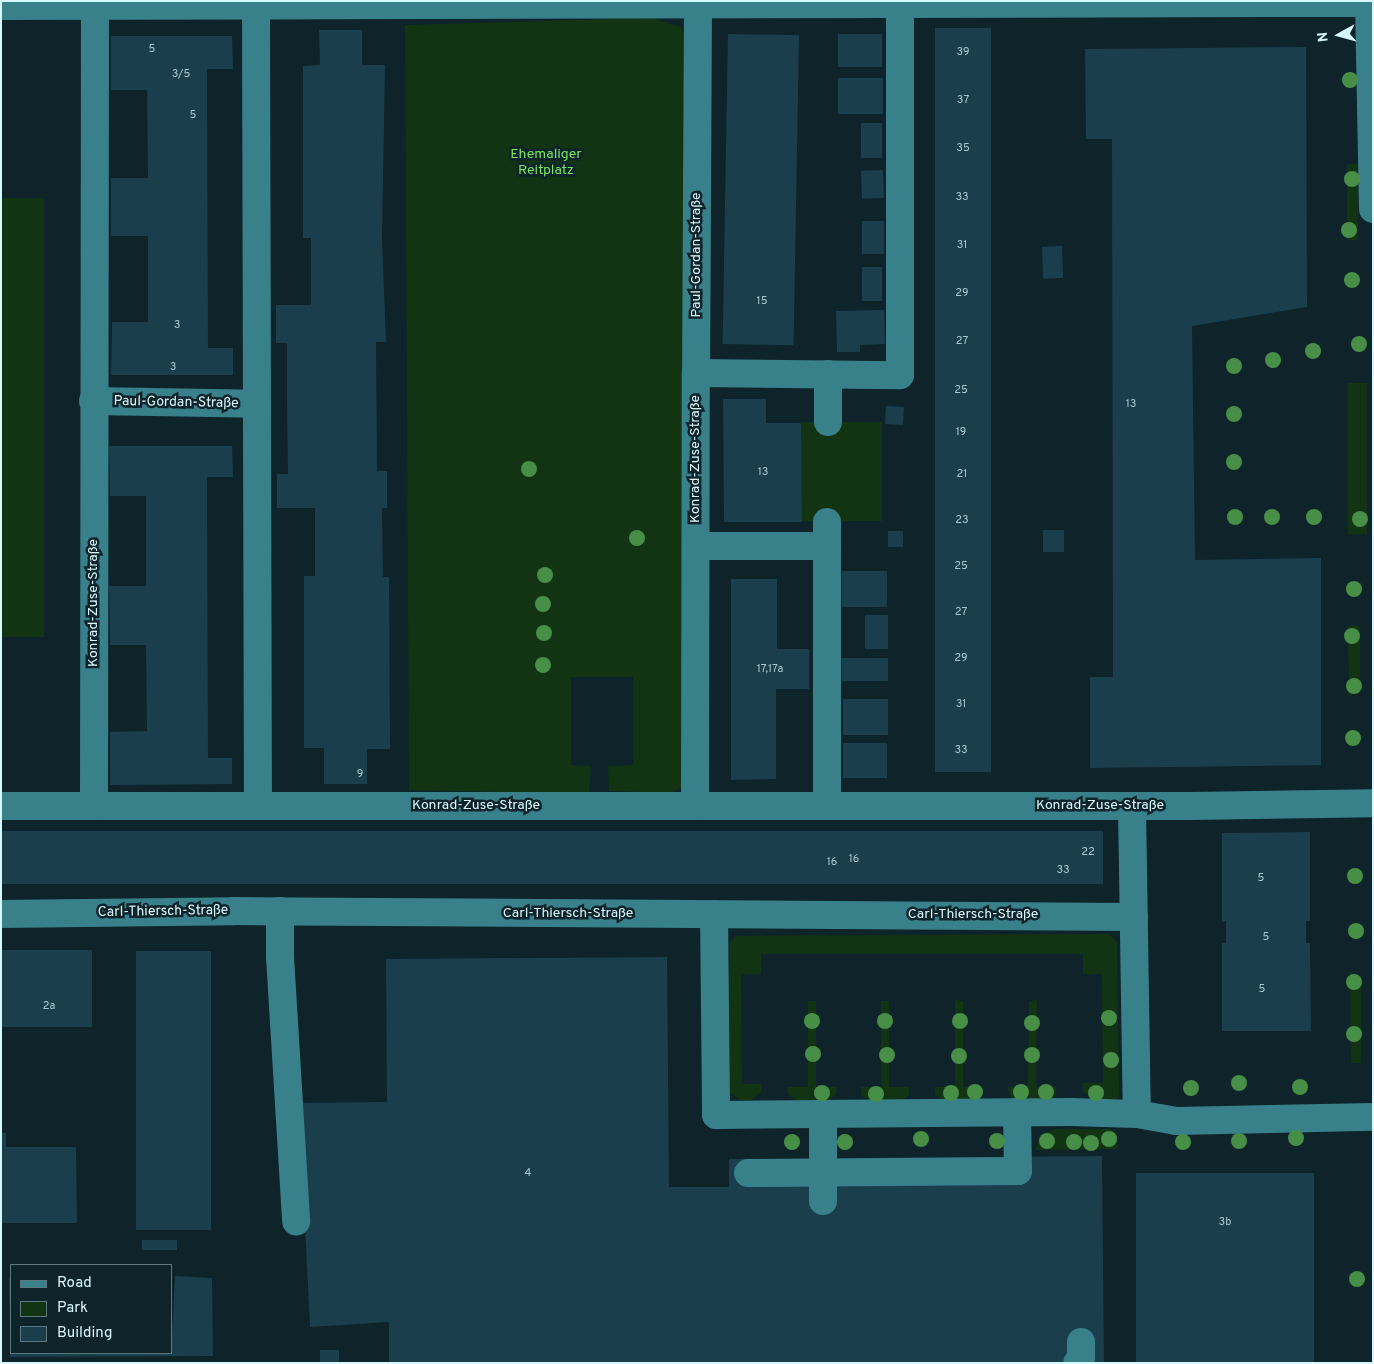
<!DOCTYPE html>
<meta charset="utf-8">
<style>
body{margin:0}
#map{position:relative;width:1374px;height:1364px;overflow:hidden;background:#0f232a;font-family:Overpass,sans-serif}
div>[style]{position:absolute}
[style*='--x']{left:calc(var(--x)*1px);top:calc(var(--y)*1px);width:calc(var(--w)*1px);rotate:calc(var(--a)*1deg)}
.green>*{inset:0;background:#123413;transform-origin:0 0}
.building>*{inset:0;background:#1a3e4c;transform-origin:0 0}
.minor>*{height:28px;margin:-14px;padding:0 14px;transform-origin:14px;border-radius:14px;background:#38818b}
.trees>*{width:16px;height:16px;margin:-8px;border-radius:50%;background:#478e46}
span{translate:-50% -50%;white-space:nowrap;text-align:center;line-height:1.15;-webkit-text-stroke:5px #0f232a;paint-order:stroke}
.number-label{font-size:11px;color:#a8cad2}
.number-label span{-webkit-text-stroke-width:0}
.park-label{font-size:14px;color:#75e65d}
.street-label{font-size:14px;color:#d8f8ff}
.frame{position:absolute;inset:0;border:2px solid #d8f8ff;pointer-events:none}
.legend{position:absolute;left:10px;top:1264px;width:162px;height:90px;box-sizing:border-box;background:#0f232a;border:1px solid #5f787f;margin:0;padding:6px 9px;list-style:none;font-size:15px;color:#d8f8ff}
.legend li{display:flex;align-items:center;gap:10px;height:25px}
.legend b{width:25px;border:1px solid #5f787f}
.north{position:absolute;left:1314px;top:10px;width:50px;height:50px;-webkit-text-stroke:4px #0f232a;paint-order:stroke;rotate:263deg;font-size:14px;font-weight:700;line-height:20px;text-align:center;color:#d8f8ff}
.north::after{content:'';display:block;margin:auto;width:18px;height:22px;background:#d8f8ff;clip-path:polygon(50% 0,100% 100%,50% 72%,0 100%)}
</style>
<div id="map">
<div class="green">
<i style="clip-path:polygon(652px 18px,681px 27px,686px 39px,683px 787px,671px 793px,609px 791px,608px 766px,633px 765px,633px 677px,571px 677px,571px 765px,591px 766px,589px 794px,409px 790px,405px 25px)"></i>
<i style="left:1347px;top:164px;width:11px;height:76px"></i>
<i style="left:1px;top:198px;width:43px;height:439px"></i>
<i style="left:1367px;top:383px;width:151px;height:19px;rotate:90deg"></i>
<i style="left:882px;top:422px;width:99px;height:81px;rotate:90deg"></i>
<i style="clip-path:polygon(1348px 626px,1360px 626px,1360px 688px,1349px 697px)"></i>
<i style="clip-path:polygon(1109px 934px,1117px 942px,1119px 1096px,1115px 1100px,1093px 1100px,1083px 1091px,1083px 1083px,1103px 1083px,1102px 974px,1083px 974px,1083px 954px,761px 954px,761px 974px,741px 974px,742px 1084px,762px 1084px,761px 1092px,752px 1100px,740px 1100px,730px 1092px,729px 943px,736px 936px)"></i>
<i style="clip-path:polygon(1350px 972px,1361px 981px,1361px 1063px,1351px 1063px)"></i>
<i style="clip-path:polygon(955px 1000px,963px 1001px,963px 1087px,983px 1087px,983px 1094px,976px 1100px,942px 1100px,935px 1094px,935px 1087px,955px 1087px)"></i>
<i style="clip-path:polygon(1037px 1000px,1036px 1087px,1056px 1087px,1056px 1095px,1053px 1099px,1015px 1100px,1010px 1097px,1008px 1087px,1028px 1087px,1029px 1001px)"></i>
<i style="clip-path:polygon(808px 1001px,816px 1001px,816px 1087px,836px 1087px,836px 1094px,829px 1100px,795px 1100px,788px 1094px,788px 1087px,808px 1087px)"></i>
<i style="clip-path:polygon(881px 1001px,889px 1001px,889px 1087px,909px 1087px,909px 1095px,902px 1100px,868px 1100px,861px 1095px,861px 1087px,881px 1087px)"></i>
<i style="clip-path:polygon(1054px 1129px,1111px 1129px,1117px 1134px,1118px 1149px,1035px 1150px,1041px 1135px)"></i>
</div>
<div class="building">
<i style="left:935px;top:28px;width:56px;height:744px"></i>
<i style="clip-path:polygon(319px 30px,362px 30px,362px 65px,385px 65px,382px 237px,386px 342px,376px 342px,377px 471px,387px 471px,387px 508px,382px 508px,383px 577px,389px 577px,390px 749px,367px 749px,367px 784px,324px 784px,324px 748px,304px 748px,304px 576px,315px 576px,315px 508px,277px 508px,277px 474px,288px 474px,287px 403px,287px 343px,276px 343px,276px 305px,311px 305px,311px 238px,303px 238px,303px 66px,320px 65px)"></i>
<i style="left:728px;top:34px;width:71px;height:310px;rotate:1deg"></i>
<i style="left:882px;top:34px;width:33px;height:44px;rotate:90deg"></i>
<i style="clip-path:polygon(111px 36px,232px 36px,233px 69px,207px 69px,208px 348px,233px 348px,233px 375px,111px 375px,112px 322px,148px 322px,148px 236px,111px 236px,111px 178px,148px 178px,147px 90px,111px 90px)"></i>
<i style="clip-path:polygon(1306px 47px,1307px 307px,1192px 326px,1195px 560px,1321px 558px,1321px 765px,1090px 768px,1090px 677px,1113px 677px,1112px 139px,1086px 139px,1085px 49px)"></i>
<i style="left:883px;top:78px;width:36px;height:45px;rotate:90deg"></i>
<i style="left:882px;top:123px;width:35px;height:21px;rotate:90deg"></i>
<i style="left:883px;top:170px;width:28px;height:22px;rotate:88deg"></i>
<i style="left:862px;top:221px;width:22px;height:33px"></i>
<i style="left:1062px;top:246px;width:32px;height:20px;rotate:88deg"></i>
<i style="left:862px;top:267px;width:20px;height:34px"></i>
<i style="clip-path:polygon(884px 310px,885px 344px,860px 345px,860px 352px,837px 352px,836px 311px)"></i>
<i style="clip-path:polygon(723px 399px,766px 399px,766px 423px,801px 423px,802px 522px,724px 522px)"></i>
<i style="left:886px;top:406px;width:18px;height:18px;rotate:3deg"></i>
<i style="clip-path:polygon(109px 446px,232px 446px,233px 477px,207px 477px,208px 758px,232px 758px,232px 784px,110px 785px,110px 732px,147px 731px,146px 645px,110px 645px,109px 586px,146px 586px,146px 496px,110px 496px)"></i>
<i style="left:1043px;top:530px;width:21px;height:22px"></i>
<i style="left:903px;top:531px;width:16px;height:15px;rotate:90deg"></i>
<i style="left:842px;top:571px;width:45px;height:36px"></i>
<i style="clip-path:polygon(731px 579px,777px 579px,777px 649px,809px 649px,809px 689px,776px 689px,776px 779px,731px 780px)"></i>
<i style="left:865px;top:615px;width:23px;height:34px"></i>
<i style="left:842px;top:658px;width:46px;height:23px"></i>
<i style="left:843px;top:699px;width:45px;height:36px"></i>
<i style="left:843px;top:743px;width:44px;height:35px"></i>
<i style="left:1103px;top:831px;width:53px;height:1102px;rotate:90deg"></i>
<i style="clip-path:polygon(1310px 832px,1310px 921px,1306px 921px,1306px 943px,1310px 943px,1311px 1031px,1222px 1031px,1222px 943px,1226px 943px,1226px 921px,1222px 922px,1222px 833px)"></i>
<i style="left:1px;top:950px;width:91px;height:77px"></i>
<i style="left:136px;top:951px;width:75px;height:279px"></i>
<i style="clip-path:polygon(667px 957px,669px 1187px,729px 1187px,729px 1159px,1102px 1156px,1104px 1363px,389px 1363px,389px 1322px,310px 1327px,299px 1103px,387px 1102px,386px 959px)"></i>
<i style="clip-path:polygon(1px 1133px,6px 1133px,6px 1147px,76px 1147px,77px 1223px,1px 1223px)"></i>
<i style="left:1136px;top:1173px;width:178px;height:190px"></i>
<i style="left:177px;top:1240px;width:10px;height:35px;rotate:90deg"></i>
<i style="clip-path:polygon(175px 1276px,212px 1278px,213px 1356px,10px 1357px,10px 1353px,171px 1353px)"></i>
<i style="clip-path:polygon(9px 1277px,11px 1277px,11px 1330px,10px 1330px)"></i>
<i style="left:339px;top:1350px;width:13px;height:19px;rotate:90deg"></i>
</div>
<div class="minor">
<i style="--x:1369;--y:1;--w:208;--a:88.9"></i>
<i style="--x:698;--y:5;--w:368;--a:90.3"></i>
<i style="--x:696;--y:373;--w:204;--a:0.6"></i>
<i style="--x:900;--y:375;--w:374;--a:-90"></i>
<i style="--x:1;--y:6;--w:1372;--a:-0.13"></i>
<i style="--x:256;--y:6;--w:800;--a:89.86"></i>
<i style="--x:93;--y:401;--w:164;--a:1"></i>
<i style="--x:828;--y:422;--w:48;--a:-90"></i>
<i style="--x:696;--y:546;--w:131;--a:0"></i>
<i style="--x:827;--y:546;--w:260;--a:90"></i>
<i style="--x:827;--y:546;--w:24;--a:-90"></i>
<i style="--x:1;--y:806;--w:1191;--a:0"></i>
<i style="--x:1192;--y:806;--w:181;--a:-0.9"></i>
<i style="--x:94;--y:806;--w:800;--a:-89.93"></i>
<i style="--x:695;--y:806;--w:433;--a:-89.9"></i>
<i style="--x:1132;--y:806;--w:308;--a:89.1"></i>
<i style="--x:280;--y:911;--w:46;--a:90"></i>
<i style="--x:280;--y:957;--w:265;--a:86.5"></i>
<i style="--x:1;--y:914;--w:233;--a:-0.7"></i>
<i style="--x:234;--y:911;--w:900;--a:0.38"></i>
<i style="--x:714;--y:914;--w:201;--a:89.4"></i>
<i style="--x:716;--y:1115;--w:354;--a:-0.5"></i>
<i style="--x:1070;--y:1112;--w:67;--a:1.7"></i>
<i style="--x:1137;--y:1114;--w:40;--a:10"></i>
<i style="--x:1176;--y:1121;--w:197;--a:-1.2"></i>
<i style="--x:823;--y:1114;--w:87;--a:90"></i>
<i style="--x:748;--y:1173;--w:270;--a:-0.4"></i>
<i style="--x:1018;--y:1171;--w:59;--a:-91"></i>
<i style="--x:1077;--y:1363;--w:6;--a:-51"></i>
<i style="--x:1081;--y:1358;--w:16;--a:-90"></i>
</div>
<div class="trees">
<i style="left:1350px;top:80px"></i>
<i style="left:1352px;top:179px"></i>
<i style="left:1349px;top:230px"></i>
<i style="left:1352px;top:280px"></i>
<i style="left:1359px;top:344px"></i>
<i style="left:1313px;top:351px"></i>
<i style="left:1273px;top:360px"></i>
<i style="left:1234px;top:366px"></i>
<i style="left:1234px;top:414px"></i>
<i style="left:1234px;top:462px"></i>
<i style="left:529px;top:469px"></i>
<i style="left:1235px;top:517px"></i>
<i style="left:1272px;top:517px"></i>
<i style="left:1314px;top:517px"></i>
<i style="left:1360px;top:519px"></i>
<i style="left:637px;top:538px"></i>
<i style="left:545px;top:575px"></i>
<i style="left:1354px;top:589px"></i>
<i style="left:543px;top:604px"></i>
<i style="left:544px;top:633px"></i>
<i style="left:1352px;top:636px"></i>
<i style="left:543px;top:665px"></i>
<i style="left:1354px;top:686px"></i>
<i style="left:1353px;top:738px"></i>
<i style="left:1355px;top:876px"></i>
<i style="left:1356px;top:931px"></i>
<i style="left:1354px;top:982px"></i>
<i style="left:1109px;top:1018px"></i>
<i style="left:812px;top:1021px"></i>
<i style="left:885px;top:1021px"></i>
<i style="left:960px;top:1021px"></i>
<i style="left:1032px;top:1023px"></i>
<i style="left:1354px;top:1034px"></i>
<i style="left:813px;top:1054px"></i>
<i style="left:887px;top:1055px"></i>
<i style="left:1032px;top:1055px"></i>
<i style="left:959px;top:1056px"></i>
<i style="left:1111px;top:1060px"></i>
<i style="left:1239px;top:1083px"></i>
<i style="left:1300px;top:1087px"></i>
<i style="left:1191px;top:1088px"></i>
<i style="left:975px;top:1092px"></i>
<i style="left:1021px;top:1092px"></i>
<i style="left:1046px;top:1092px"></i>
<i style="left:822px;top:1093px"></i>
<i style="left:951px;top:1093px"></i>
<i style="left:1096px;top:1093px"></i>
<i style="left:876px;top:1094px"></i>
<i style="left:1296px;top:1138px"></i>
<i style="left:921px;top:1139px"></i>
<i style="left:1109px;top:1139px"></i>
<i style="left:997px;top:1141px"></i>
<i style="left:1047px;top:1141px"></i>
<i style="left:1239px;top:1141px"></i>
<i style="left:792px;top:1142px"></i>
<i style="left:845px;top:1142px"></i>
<i style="left:1074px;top:1142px"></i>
<i style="left:1183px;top:1142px"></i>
<i style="left:1091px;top:1143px"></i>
<i style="left:1357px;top:1279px"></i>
</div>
<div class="number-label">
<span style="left:152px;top:49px">5</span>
<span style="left:963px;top:52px">39</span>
<span style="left:181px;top:74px">3/5</span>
<span style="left:963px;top:100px">37</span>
<span style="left:193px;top:115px">5</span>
<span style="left:963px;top:148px">35</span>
<span style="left:962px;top:197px">33</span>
<span style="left:962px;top:245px">31</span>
<span style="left:962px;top:293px">29</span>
<span style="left:762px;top:301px">15</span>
<span style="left:177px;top:325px">3</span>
<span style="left:962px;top:341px">27</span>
<span style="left:173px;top:367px">3</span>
<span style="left:961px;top:390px">25</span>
<span style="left:1131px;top:404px">13</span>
<span style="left:961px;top:432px">19</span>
<span style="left:763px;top:472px">13</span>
<span style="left:962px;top:474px">21</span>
<span style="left:962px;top:520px">23</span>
<span style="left:961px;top:566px">25</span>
<span style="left:961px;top:612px">27</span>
<span style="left:961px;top:658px">29</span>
<span style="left:770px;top:669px">17,17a</span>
<span style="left:961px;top:704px">31</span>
<span style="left:961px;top:750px">33</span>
<span style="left:360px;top:774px">9</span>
<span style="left:1088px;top:852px">22</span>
<span style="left:854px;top:859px">16</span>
<span style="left:832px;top:862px">16</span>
<span style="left:1063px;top:870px">33</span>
<span style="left:1261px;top:878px">5</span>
<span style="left:1266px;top:937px">5</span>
<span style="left:1262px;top:989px">5</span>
<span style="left:49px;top:1006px">2a</span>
<span style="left:528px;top:1173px">4</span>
<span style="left:1225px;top:1222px">3b</span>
</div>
<div class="park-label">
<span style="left:546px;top:163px">Ehemaliger<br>Reitplatz</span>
</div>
<div class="street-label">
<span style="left:697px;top:255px;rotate:-90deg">Paul-Gordan-Straße</span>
<span style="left:176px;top:403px;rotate:1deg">Paul-Gordan-Straße</span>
<span style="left:696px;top:459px;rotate:-90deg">Konrad-Zuse-Straße</span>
<span style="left:94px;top:603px;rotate:-90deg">Konrad-Zuse-Straße</span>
<span style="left:476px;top:806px">Konrad-Zuse-Straße</span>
<span style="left:1100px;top:806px">Konrad-Zuse-Straße</span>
<span style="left:163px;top:912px;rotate:-1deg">Carl-Thiersch-Straße</span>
<span style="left:568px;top:914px">Carl-Thiersch-Straße</span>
<span style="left:973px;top:915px">Carl-Thiersch-Straße</span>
</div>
<div class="frame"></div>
<ul class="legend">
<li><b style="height:6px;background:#38818b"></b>Road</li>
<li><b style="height:14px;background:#123413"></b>Park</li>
<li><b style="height:14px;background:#1a3e4c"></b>Building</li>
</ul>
<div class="north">N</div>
</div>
